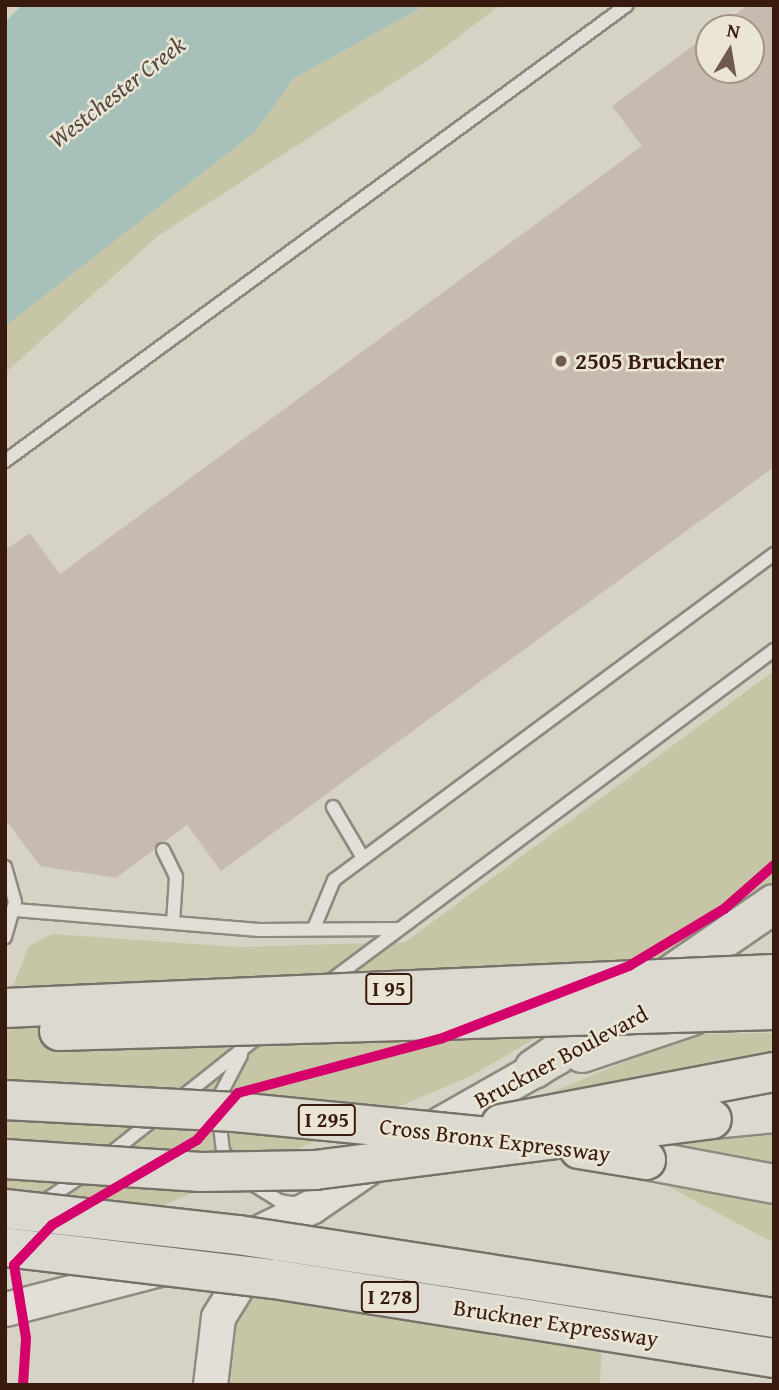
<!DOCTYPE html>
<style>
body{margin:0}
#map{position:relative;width:779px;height:1390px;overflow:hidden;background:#d6d3c5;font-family:"Gentium Book Plus",serif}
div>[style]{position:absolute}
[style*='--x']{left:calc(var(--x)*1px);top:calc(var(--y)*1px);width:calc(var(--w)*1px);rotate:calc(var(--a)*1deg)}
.green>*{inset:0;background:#c6c6a6}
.water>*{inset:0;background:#a8c0ba}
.building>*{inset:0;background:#c7bbaf}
.roads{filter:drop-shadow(2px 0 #8f8980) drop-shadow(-2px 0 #8f8980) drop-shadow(0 2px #8f8980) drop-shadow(0 -2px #8f8980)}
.lane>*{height:12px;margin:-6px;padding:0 6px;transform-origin:6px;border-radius:6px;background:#e1dfd8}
.secondary>*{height:33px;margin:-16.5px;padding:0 16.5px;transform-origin:16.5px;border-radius:16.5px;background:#e1dfd8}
.highway>*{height:38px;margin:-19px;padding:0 19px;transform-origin:19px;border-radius:19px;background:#dcd9d1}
.bridges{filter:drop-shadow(2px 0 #777168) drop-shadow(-2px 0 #777168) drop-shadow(0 2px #777168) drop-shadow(0 -2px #777168)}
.highway-bridge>*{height:38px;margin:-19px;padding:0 19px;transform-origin:19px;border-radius:19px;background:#dcd9d1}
.cycleway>*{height:10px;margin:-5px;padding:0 5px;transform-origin:5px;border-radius:5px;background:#d6006c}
.dots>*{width:19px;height:19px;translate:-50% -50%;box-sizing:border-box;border:4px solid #eae5d4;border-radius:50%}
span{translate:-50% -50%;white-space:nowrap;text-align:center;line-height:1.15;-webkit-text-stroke:5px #eae5d4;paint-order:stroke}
.shield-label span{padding:2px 5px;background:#eae5d4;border:2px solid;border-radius:5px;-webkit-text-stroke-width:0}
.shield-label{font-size:21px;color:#381b0e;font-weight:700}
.poi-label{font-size:23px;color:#381b0e;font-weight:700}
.left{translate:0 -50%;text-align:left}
.street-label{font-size:23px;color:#381b0e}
.water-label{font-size:24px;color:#544a40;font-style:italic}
.frame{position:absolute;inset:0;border:7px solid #381b0e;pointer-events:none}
.north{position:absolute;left:695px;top:14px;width:70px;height:70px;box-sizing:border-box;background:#eae5d4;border:2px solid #a39485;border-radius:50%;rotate:11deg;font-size:19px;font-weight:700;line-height:28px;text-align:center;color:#381b0e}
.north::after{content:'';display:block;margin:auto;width:24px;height:32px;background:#6f5b4e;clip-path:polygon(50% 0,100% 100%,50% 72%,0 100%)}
</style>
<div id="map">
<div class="green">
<i style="clip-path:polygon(426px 5px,500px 5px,428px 60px,158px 236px,5px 373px,5px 326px,276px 101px,293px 79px)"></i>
<i style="clip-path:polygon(774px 671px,774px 884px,732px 924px,469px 1077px,164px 1205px,5px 1215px,5px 1006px,29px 946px,52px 934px,238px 947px,405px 942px)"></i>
<i style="clip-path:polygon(774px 1033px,774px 1243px,534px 1114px,431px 1142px,692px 1034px)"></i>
<i style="clip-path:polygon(263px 1269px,604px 1300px,600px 1385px,223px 1385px,227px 1330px)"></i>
</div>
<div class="water">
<i style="clip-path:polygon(22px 5px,426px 5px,293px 79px,255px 132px,5px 326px,5px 22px)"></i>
</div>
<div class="building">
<i style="clip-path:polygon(748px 5px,774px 5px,774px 467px,221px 871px,187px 825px,116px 878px,40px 866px,5px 819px,5px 550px,30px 533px,60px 574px,642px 146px,612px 106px,709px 34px,709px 70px,751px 70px,751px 28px,718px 28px)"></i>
</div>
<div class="roads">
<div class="lane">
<i style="--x:5;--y:461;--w:771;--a:-36.25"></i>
<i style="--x:333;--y:807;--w:59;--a:59.5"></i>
<i style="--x:163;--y:850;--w:30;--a:64"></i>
<i style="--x:176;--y:877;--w:46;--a:93.7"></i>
<i style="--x:5;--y:867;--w:36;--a:74"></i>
<i style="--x:15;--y:902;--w:37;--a:106"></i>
<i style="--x:15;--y:910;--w:245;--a:4.7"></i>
<i style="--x:259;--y:930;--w:139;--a:-0.4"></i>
<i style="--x:314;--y:928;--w:52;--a:-67.4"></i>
<i style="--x:334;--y:880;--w:548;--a:-36.54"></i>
<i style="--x:326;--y:984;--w:559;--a:-36.71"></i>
<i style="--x:177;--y:1101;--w:105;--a:-38.4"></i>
<i style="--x:106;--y:1157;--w:66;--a:-38.3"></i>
<i style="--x:232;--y:1163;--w:15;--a:-127"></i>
<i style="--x:223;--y:1151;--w:50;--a:-96.8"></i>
<i style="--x:217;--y:1101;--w:52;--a:-62.4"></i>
<i style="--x:246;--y:1180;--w:39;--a:32"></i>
<i style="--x:279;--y:1201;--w:19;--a:9"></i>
<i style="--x:40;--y:1204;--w:52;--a:-34"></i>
</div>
<div class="secondary">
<i style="--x:418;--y:1136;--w:160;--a:-29.6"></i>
<i style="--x:240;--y:1241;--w:80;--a:-25.9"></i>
<i style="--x:312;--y:1206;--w:80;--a:-34.3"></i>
<i style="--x:5;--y:1309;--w:167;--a:-14.5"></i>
<i style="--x:210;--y:1385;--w:68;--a:-83.3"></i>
<i style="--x:218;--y:1317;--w:72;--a:-58.1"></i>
</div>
<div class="highway">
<i style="--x:582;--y:1053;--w:115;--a:-18.7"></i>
<i style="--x:534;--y:1069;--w:291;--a:-34.5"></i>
<i style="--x:712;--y:1119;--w:62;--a:-5.5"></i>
<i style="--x:646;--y:1160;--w:130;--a:10.6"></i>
</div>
</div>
<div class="bridges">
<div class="highway-bridge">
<i style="--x:5;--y:1008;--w:770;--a:-2.53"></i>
<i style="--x:59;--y:1031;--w:715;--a:-1.68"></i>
<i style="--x:5;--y:1100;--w:230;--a:3"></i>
<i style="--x:235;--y:1112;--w:254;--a:5.6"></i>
<i style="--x:501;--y:1124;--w:278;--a:-10.8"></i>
<i style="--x:579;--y:1149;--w:68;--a:9.3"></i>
<i style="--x:5;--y:1159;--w:196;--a:3.8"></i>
<i style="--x:201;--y:1172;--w:114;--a:-1"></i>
<i style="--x:315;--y:1170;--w:400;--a:-7.3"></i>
<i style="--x:5;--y:1209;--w:234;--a:6.4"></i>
<i style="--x:238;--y:1235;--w:542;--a:8.8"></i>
<i style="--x:5;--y:1247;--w:271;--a:6.8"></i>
<i style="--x:274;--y:1279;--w:506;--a:8.98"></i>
</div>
</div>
<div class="cycleway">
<i style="--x:23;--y:1385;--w:47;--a:-86.3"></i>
<i style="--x:26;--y:1338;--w:74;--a:-99.3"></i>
<i style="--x:14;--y:1265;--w:55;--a:-46.5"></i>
<i style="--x:52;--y:1225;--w:168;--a:-30.4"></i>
<i style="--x:197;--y:1140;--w:62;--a:-48.9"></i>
<i style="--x:238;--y:1093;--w:209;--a:-15"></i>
<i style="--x:440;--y:1039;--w:203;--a:-21.1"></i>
<i style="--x:629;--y:966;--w:111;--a:-31"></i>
<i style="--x:724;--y:909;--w:67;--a:-41.3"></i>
</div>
<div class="dots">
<i style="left:561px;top:361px;background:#6f5b4e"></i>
</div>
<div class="shield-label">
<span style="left:389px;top:989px">I 95</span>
<span style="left:327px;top:1120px">I 295</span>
<span style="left:390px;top:1297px">I 278</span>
</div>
<div class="poi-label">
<span class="left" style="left:575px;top:361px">2505 Bruckner</span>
</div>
<div class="street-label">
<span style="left:561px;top:1057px;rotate:-28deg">Bruckner Boulevard</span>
<span style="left:495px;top:1140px;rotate:7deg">Cross Bronx Expressway</span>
<span style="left:556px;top:1323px;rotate:9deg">Bruckner Expressway</span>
</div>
<div class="water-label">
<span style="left:117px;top:92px;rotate:-38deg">Westchester Creek</span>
</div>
<div class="frame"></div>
<div class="north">N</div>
</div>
